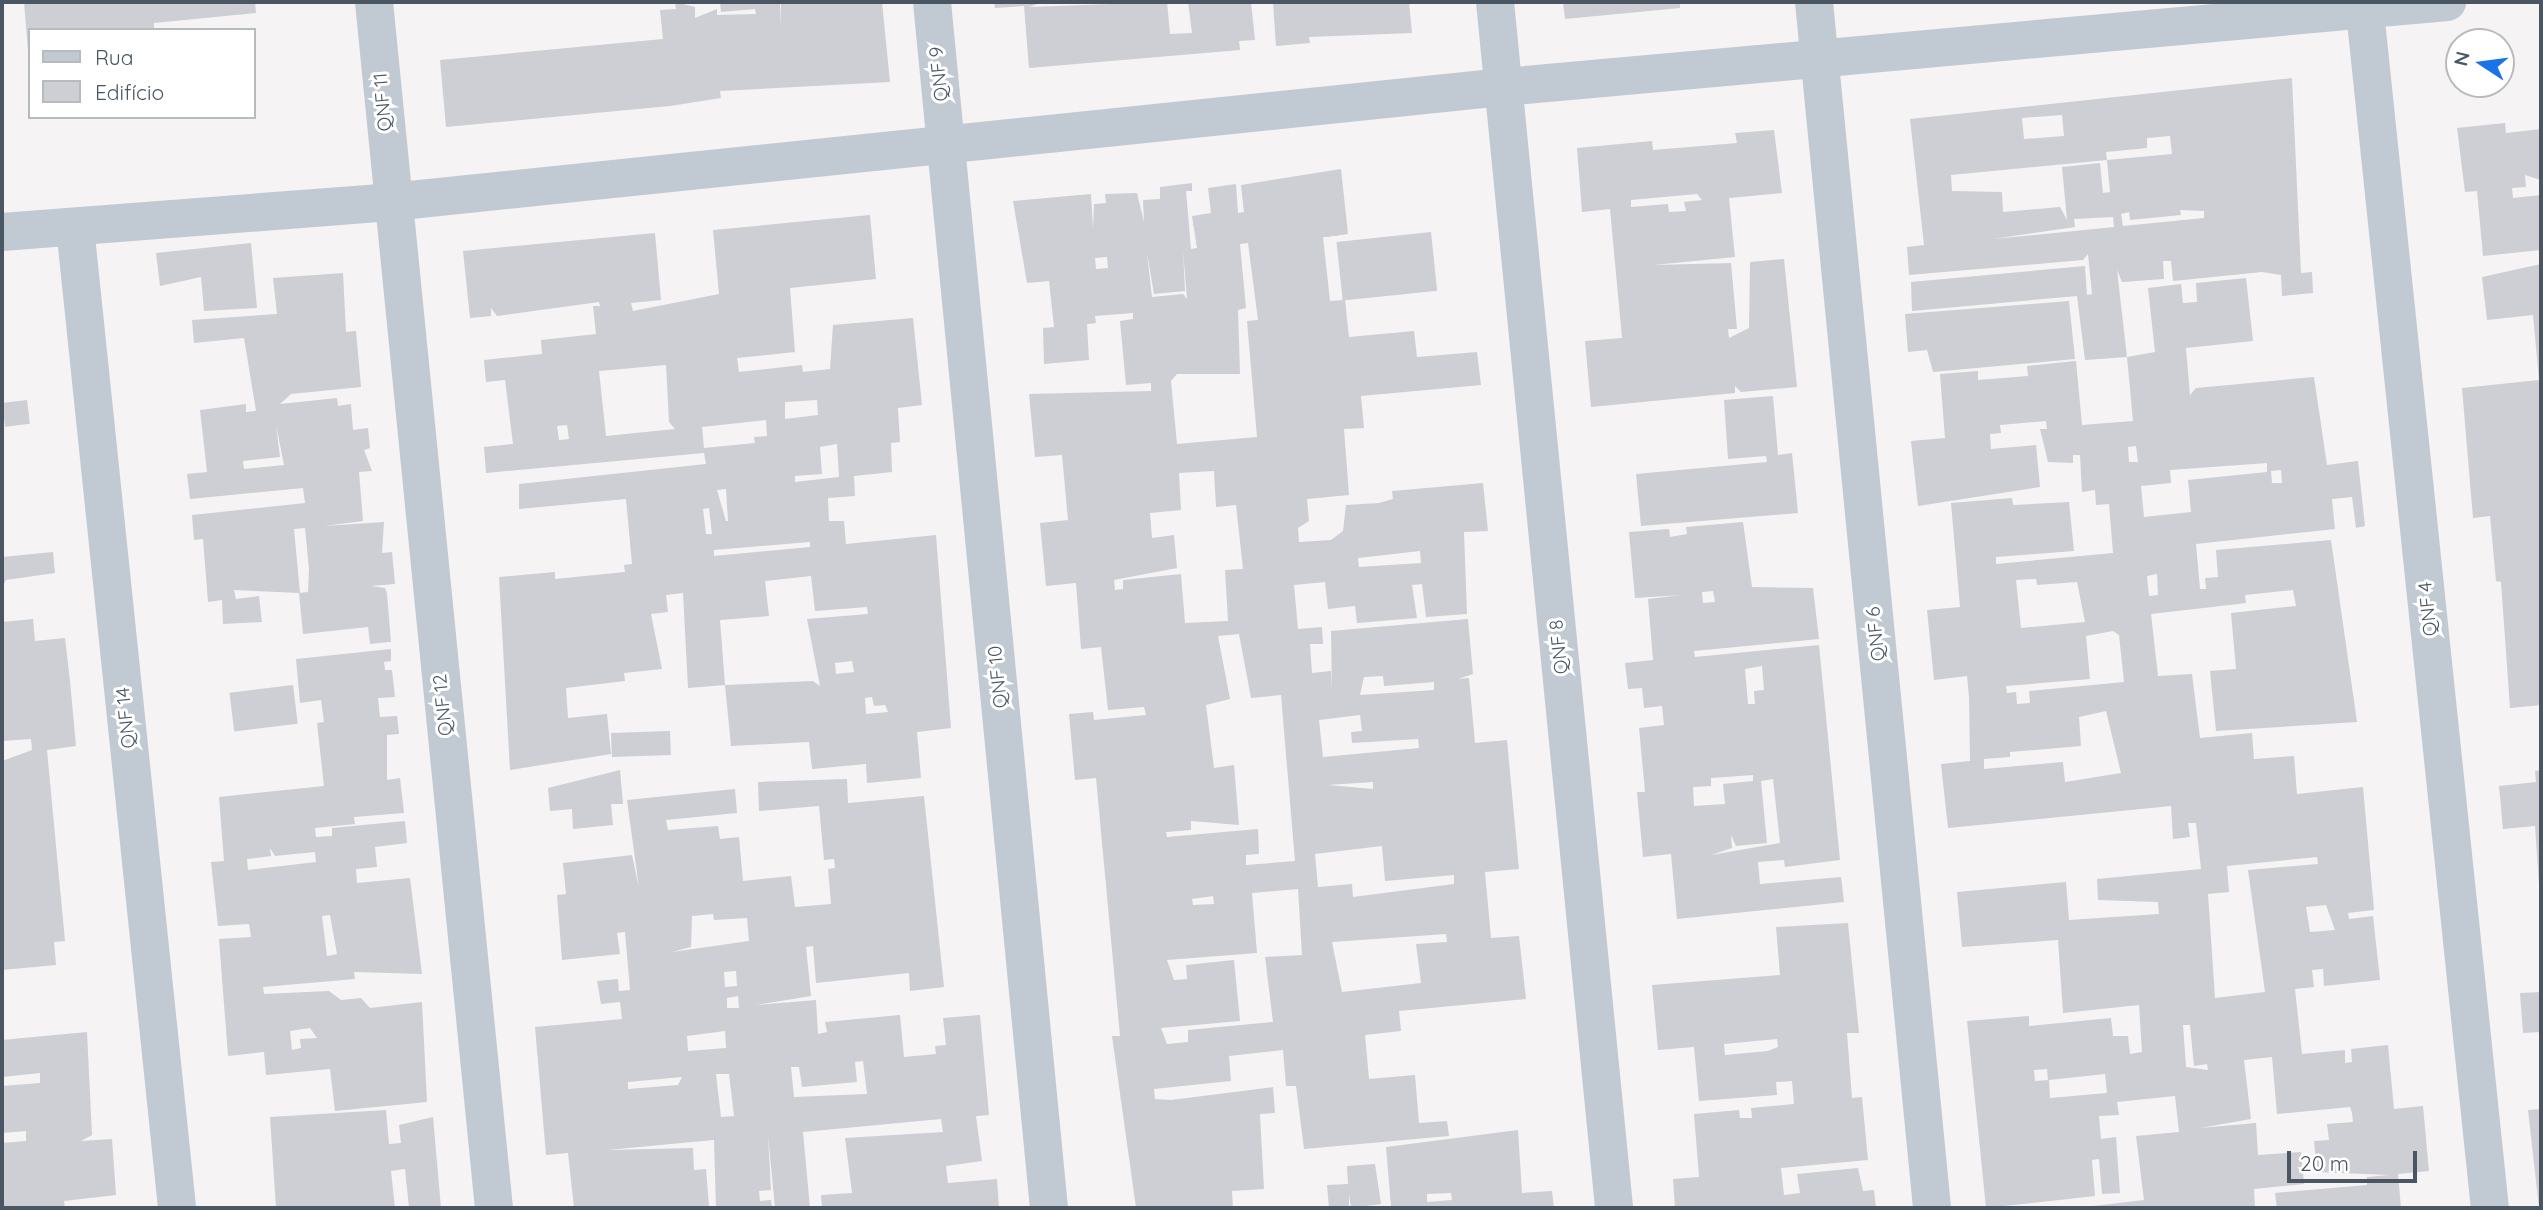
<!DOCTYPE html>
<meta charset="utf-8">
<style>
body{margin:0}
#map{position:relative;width:2543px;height:1210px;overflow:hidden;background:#f5f3f3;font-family:Quicksand,sans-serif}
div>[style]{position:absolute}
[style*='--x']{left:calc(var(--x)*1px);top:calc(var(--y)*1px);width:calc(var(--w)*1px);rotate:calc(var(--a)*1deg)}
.building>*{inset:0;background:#cdcfd5;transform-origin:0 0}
.minor>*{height:38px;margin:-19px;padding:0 19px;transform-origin:19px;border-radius:19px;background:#c1cad2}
span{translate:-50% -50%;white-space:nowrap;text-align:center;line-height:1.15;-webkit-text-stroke:6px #fff;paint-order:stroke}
.street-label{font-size:19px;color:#4a5661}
.frame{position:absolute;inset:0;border:4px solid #4a5661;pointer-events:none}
.legend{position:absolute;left:28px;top:28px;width:228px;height:91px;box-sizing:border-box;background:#fff;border:2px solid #b7bbc0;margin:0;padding:9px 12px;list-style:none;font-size:21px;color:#4a5661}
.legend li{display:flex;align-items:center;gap:14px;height:35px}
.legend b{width:35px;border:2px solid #b7bbc0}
.north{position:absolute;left:2445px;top:28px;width:70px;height:70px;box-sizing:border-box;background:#fff;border:2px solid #b7bbc0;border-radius:50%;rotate:283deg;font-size:19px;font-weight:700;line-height:28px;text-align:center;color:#4a5661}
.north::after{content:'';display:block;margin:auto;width:24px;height:32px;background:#1a73e8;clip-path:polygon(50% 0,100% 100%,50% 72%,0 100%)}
.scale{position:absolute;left:2287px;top:1151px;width:130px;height:32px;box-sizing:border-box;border:4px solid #4a5661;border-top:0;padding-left:9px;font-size:21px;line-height:24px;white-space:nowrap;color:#4a5661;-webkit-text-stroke:5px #fff;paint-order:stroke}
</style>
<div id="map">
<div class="building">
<i style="clip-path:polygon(24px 2px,255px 2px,256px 13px,154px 23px,154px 29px,143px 30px,30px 30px,28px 51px)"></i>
<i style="clip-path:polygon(675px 2px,695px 7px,695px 18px,717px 9px,717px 15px,756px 14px,755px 9px,721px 12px,720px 2px,780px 2px,780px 27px,781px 2px,882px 2px,890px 82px,720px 91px,721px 98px,670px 106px,446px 127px,440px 60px,663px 39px,660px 10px,676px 9px)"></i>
<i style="clip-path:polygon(994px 2px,1043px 2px,1029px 7px,1167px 2px,1170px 34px,1192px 33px,1188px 2px,1251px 2px,1255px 40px,1239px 41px,1240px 50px,1029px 68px,1024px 6px,995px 8px)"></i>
<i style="clip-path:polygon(1273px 2px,1409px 2px,1412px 33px,1309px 37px,1310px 43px,1276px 46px)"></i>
<i style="clip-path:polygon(1563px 2px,1680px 2px,1680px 8px,1565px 19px)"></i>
<i style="clip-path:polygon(evenodd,2292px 78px,2301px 273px,2312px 272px,2313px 293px,2282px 296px,2281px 275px,2262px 272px,2173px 281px,2171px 261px,2163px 261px,2164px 279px,2122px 282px,2117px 270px,2127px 357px,2155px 352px,2148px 288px,2181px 284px,2183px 303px,2197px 302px,2196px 283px,2246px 278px,2253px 341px,2186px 348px,2190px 395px,2196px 388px,2314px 377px,2327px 465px,2358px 461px,2365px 526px,2356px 528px,2352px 497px,2332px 499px,2335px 529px,2196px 544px,2200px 589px,2206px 589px,2205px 578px,2218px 577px,2216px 550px,2331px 540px,2357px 722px,2216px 731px,2210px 671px,2236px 669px,2231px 613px,2296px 606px,2293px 590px,2245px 595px,2246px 603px,2238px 604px,2151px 614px,2158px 676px,2192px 674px,2200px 738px,2252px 733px,2254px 759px,2294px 756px,2297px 794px,2363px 787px,2374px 910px,2348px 913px,2349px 919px,2373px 916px,2380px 980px,2324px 986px,2323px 969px,2312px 970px,2314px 987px,2295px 989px,2302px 1054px,2345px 1050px,2345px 1063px,2352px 1062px,2351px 1049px,2388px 1045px,2394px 1109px,2423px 1106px,2429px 1171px,2398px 1174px,2401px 1208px,2277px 1208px,2275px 1193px,2367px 1185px,2367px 1177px,2389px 1175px,2317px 1172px,2314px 1141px,2329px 1140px,2327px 1124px,2353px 1122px,2352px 1113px,2350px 1107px,2277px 1114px,2272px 1057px,2244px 1060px,2251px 1119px,2200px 1128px,2256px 1123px,2258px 1155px,2301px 1152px,2304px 1184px,2254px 1189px,2255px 1208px,2076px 1208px,2144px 1200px,2136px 1136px,2179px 1132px,2175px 1096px,2117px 1102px,2119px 1115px,2099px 1116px,2101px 1139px,2116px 1137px,2120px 1193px,2102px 1194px,2099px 1159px,2092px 1160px,2095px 1196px,1986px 1208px,1967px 1021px,2029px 1016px,2029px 1026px,2111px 1018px,2113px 1036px,2128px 1036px,2130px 1054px,2142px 1052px,2139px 1005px,2063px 1013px,2058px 940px,1962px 947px,1957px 892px,2066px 882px,2069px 920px,2159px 914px,2158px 902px,2098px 900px,2097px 879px,2201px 869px,2196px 823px,2188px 823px,2190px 837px,2173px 839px,2171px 806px,1948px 828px,1941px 764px,1970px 761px,1969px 697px,1967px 676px,1934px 680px,1927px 610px,1960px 607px,1951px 503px,2012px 498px,2013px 505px,2069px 502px,2074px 551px,1996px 557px,1996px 564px,2113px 553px,2109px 504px,2096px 505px,2095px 490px,2082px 492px,2080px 455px,2073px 455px,2073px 463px,2048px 462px,2040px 429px,2047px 429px,2046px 421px,2000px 425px,2001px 433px,1990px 434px,1991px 449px,2036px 445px,2040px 487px,1918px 506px,1911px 441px,1945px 438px,1940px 374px,1978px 371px,1978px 380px,2028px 376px,2027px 366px,2076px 361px,2082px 425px,2133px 421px,2127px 357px,2085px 360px,2077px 296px,1912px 311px,1911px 282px,2085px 266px,2087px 295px,2092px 294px,2088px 254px,2083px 260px,1909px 275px,1907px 247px,1924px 245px,1910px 119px,2292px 78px,2062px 115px,2064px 136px,2024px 139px,2022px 118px,2062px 115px,2292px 78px,2170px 136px,2172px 154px,2107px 160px,2110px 192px,2103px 193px,2100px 163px,2062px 167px,2067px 220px,2060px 207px,2003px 212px,2002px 192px,1952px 191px,1951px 175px,2107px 160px,2106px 152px,2147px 148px,2147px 138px,2170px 136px,2292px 78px,2180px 210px,2204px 211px,2204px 218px,2123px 226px,2121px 214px,2129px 212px,2130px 220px,2181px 215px,2180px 210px,2292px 78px,2113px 217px,2114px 227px,1993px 239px,2075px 227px,2074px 219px,2113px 217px,2292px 78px,2136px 446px,2138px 462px,2129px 462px,2128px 447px,2136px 446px,2292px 78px,2267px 463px,2267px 472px,2188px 480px,2191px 512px,2144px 517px,2141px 486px,2171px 483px,2170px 470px,2267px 463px,2292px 78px,2281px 470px,2282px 483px,2272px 483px,2271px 471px,2281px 470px,2292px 78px,2157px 574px,2158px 595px,2149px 596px,2147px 576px,2157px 574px,2292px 78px,2036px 579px,2037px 585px,2077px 582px,2085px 622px,2021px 628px,2016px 580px,2036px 579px,2292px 78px,2113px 631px,2119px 635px,2124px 682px,2029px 691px,2030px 703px,2017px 704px,2016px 692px,2007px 693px,2006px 686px,2090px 679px,2086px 636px,2113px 631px,2292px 78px,2106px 711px,2121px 773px,2065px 782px,2063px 762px,1984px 769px,1984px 759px,2010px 757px,2010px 752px,2081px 746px,2079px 717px,2106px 711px,2292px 78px,2317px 857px,2318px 864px,2248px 870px,2265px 992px,2215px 998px,2208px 894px,2229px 892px,2227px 866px,2317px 857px,2292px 78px,2326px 905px,2335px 930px,2310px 932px,2306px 907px,2326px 905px,2292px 78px,2183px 1025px,2190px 1025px,2194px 1066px,2207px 1064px,2208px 1070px,2186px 1067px,2183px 1025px,2292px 78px,2047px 1069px,2048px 1080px,2035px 1081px,2034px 1070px,2047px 1069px,2292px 78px,2105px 1074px,2107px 1093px,2050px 1098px,2049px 1080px,2105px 1074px)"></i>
<i style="clip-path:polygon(2505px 123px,2506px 133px,2541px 129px,2541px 180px,2525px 175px,2526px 187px,2512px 188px,2513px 198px,2541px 195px,2541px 250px,2483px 256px,2477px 191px,2465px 192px,2457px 128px)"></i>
<i style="clip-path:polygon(evenodd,1774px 130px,1782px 193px,1729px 198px,1735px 257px,1654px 265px,1731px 263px,1737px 329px,1728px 329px,1729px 338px,1749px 328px,1750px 262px,1784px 259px,1797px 387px,1741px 392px,1735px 386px,1735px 393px,1591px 407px,1585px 341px,1622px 338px,1610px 209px,1582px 212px,1577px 148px,1652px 141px,1653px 150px,1737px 143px,1735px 133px,1774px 130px,1697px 194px,1702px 200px,1684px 202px,1686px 211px,1669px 212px,1668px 204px,1631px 207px,1631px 200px,1697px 194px)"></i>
<i style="clip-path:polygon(evenodd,1341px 169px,1348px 234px,1323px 237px,1330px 301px,1345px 300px,1349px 337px,1414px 331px,1417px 357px,1477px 352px,1481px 385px,1361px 396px,1364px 428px,1344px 429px,1349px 495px,1307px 499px,1309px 521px,1298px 528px,1299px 542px,1331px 540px,1343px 531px,1346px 505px,1379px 503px,1393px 499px,1392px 491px,1483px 483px,1488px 531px,1464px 532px,1467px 614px,1426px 617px,1422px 584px,1412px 585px,1417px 618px,1357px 623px,1355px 606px,1328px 609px,1325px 582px,1294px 585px,1298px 629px,1322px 627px,1323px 644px,1310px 644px,1312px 673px,1331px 671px,1332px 691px,1331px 631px,1468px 619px,1473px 674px,1458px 679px,1469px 678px,1475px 743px,1507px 740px,1519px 869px,1485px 872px,1491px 938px,1519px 936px,1526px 999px,1399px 1011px,1401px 1031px,1365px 1035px,1369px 1079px,1415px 1075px,1419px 1123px,1447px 1121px,1449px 1136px,1304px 1149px,1296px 1086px,1286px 1086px,1283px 1050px,1229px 1056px,1231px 1081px,1154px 1089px,1155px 1099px,1171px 1100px,1273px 1087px,1275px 1113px,1260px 1114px,1264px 1189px,1232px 1191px,1233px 1208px,1136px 1208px,1112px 1036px,1120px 1036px,1096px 778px,1075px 780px,1069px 714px,1093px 712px,1094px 720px,1146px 715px,1144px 707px,1108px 710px,1101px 647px,1081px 649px,1076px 583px,1046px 586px,1040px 523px,1068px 520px,1062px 455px,1035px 457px,1029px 394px,1151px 391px,1151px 383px,1126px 385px,1120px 321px,1133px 319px,1133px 313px,1095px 316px,1096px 323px,1087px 324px,1089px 360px,1044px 364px,1043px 328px,1054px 327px,1049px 281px,1027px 283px,1013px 201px,1091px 194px,1093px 228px,1094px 204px,1106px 203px,1105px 194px,1137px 193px,1144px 222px,1143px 200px,1160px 199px,1160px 187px,1192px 183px,1192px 191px,1186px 191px,1191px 249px,1197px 248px,1192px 216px,1211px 213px,1208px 188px,1236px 184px,1238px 213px,1244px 212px,1241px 185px,1341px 169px,1248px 243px,1258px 320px,1247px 321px,1257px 437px,1177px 444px,1171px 381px,1177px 374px,1240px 374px,1238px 310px,1246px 308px,1240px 244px,1248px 243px,1341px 169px,1183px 250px,1187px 299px,1183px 294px,1152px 297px,1147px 253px,1154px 294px,1185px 291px,1183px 250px,1341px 169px,1107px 257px,1108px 268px,1096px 269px,1095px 258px,1107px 257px,1341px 169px,1214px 471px,1216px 507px,1236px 505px,1243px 569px,1225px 570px,1228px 621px,1185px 623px,1181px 574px,1123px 580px,1123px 589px,1115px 590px,1114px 580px,1177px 568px,1174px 535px,1152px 538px,1150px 513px,1181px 510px,1179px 473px,1214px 471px,1341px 169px,1420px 551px,1421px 563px,1359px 567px,1358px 558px,1420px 551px,1341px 169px,1239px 634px,1251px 698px,1281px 695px,1295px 861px,1246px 865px,1246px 855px,1259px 854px,1258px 829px,1167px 837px,1166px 832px,1191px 830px,1191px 821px,1239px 825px,1234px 765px,1214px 768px,1206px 705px,1230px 699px,1218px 636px,1239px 634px,1341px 169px,1383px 676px,1384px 686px,1434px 682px,1434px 690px,1360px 695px,1364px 677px,1383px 676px,1341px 169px,1360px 715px,1362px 731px,1351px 732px,1352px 743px,1418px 739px,1419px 748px,1323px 757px,1319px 720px,1360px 715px,1341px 169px,1373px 782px,1373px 789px,1328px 785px,1373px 782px,1341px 169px,1382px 846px,1385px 881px,1454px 875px,1454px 884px,1353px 897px,1352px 884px,1318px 887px,1315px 854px,1382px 846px,1341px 169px,1298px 889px,1302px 955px,1265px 957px,1273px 1022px,1188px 1030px,1188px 1042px,1167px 1044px,1161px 1028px,1240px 1021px,1234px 960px,1186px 965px,1187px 979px,1174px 980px,1167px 960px,1257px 953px,1252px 893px,1298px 889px,1341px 169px,1213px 896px,1214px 904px,1193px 905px,1192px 899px,1213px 896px,1341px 169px,1446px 934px,1447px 942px,1416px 944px,1421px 983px,1342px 992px,1332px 942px,1446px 934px)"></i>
<i style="clip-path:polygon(evenodd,870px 215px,876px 279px,790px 288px,795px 352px,737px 358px,739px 372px,802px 365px,803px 372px,830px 369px,833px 325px,913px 318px,922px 405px,898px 408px,900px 442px,891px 443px,892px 472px,854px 476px,855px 496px,828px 498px,829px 521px,844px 521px,846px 544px,936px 535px,951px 728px,917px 732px,921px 778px,867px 783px,866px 764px,812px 769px,809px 742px,731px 746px,725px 685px,813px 681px,820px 686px,807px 619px,868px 614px,867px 607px,815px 611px,811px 576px,765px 581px,769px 616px,720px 620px,725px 685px,688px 688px,683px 593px,666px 595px,668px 612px,651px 614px,662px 669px,624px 673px,625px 681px,566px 688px,568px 718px,607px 714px,611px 754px,510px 770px,499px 577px,555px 572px,555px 579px,625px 572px,624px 565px,632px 564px,626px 499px,519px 509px,519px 484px,706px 464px,704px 453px,486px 473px,484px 447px,513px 444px,505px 380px,486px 382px,484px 360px,542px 354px,541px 340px,596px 334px,593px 306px,600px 306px,599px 302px,497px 316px,491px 308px,491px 316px,470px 318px,463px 251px,655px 233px,661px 300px,631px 303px,633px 311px,719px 294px,713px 230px,870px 215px,666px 365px,669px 422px,675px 429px,606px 436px,599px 371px,666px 365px,870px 215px,817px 400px,818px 415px,785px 419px,785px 402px,817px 400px,870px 215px,766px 420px,767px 436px,754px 437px,755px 443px,704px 448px,702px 427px,766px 420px,870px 215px,567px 425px,569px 439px,559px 440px,557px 426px,567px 425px,870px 215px,837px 444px,839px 477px,795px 482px,795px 476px,822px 474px,820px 447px,837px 444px,870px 215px,726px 489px,728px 521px,726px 521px,717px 490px,726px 489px,870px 215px,709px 508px,712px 534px,706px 534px,703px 509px,709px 508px,870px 215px,810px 542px,810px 547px,714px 556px,714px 550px,810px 542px,870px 215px,852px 661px,854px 672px,836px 674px,835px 663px,852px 661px,870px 215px,872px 697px,874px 706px,885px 705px,888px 712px,866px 714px,865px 698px,872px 697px)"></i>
<i style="left:1431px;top:232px;width:59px;height:95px;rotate:84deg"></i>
<i style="clip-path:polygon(251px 243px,257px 308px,204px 311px,201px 277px,160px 286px,156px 253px)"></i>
<i style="clip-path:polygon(2541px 264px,2541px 705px,2510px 708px,2501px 582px,2496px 581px,2490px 516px,2473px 518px,2462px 388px,2539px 380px,2533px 315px,2487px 320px,2482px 277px)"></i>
<i style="clip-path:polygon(evenodd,343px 273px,346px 332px,356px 331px,361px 387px,291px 394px,280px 404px,337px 398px,338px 406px,351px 404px,353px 430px,368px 428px,370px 448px,364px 450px,372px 471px,359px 472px,363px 521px,324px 526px,384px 522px,382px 553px,392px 552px,395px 584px,371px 586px,385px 588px,387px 594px,391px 642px,388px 642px,370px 644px,368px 627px,303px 634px,299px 593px,308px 592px,309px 569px,305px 528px,294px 529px,300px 593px,234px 590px,236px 599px,259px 596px,262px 622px,223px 624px,222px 600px,208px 602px,203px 539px,194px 540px,192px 515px,305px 503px,303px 488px,190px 499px,187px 474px,207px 472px,200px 410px,246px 404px,246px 412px,256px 411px,244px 338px,194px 343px,192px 320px,277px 314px,273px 278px,343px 273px,276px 425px,284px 465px,244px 469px,243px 461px,280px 457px,276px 425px)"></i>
<i style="clip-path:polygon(2069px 301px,2075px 359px,1933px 372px,1927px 350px,1908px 352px,1905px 314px)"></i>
<i style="clip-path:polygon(1773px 396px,1778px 455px,1792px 453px,1798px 513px,1641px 526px,1636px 474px,1767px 462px,1766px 456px,1728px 459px,1724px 400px)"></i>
<i style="left:27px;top:400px;width:24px;height:25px;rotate:83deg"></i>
<i style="clip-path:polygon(evenodd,1743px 522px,1752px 587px,1813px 588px,1819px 639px,1694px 651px,1695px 657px,1819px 645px,1840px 860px,1785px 867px,1784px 860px,1758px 862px,1760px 884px,1841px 877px,1844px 902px,1677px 919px,1671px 854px,1643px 857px,1637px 792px,1645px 792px,1639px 728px,1664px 725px,1662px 706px,1644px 708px,1642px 688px,1628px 689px,1625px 663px,1653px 660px,1648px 599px,1681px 595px,1635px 598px,1629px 532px,1669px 529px,1670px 537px,1687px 534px,1686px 527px,1743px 522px,1713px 591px,1715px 602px,1703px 603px,1702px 592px,1713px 591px,1743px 522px,1762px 666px,1764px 690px,1754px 691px,1755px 704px,1748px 704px,1745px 669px,1762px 666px,1743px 522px,1753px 775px,1753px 781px,1723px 784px,1725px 804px,1694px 806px,1693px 787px,1711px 786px,1711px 778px,1753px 775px,1743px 522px,1773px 779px,1780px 843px,1711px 855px,1732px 848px,1731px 835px,1736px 846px,1767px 843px,1761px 781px,1773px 779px)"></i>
<i style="clip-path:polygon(53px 552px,55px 573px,6px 580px,2px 587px,2px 557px)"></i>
<i style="clip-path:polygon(33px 619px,35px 641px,65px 638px,70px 681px,76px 746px,47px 750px,65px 941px,54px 942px,56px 965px,2px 970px,2px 761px,32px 750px,31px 739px,2px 741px,2px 622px)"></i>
<i style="clip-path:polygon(evenodd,391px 649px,391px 661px,384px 662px,385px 670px,392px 670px,395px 697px,378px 698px,380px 717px,397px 716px,399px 734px,387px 735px,387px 780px,400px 778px,404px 813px,354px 817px,355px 824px,315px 828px,316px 837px,332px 836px,332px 828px,405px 821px,407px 843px,375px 847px,377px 867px,356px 869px,357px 883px,410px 878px,422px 974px,354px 972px,355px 979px,263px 987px,264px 994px,329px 991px,341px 1000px,361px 998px,370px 1008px,422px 1002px,427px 1102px,335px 1111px,330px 1069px,266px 1075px,264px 1052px,228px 1056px,219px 939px,251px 937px,249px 924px,218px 926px,211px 862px,224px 861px,219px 797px,324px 786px,317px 723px,324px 722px,321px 700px,300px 703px,296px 659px,391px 649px,270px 848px,275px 856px,315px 852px,316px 862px,248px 870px,247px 859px,271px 856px,270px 848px,391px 649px,330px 915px,337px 954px,327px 956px,322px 916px,330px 915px,391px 649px,310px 1028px,317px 1038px,300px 1039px,301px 1048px,292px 1050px,290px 1031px,310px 1028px)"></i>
<i style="left:293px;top:685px;width:39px;height:64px;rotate:83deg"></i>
<i style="left:670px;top:731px;width:24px;height:59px;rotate:88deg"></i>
<i style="clip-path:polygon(620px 770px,623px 804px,611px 804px,613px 825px,573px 829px,572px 809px,550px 811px,548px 788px)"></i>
<i style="clip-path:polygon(2541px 770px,2541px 885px,2539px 885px,2535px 826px,2503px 829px,2499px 786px,2536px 782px,2535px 771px)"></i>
<i style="clip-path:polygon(evenodd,847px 779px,848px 803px,924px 796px,944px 987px,910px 991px,909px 973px,816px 983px,813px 946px,806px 947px,811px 996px,755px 1005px,816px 1000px,818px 1034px,827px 1032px,825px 1022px,900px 1015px,904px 1057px,936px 1054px,935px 1046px,946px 1045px,943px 1018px,980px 1015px,989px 1115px,976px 1116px,982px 1161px,946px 1166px,948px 1183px,997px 1179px,999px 1208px,822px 1208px,821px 1195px,852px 1193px,845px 1138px,943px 1132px,941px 1119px,803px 1132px,810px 1208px,775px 1208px,768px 1135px,771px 1190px,759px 1191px,760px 1201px,771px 1200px,772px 1208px,716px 1208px,714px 1140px,607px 1150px,693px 1148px,694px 1170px,706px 1169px,709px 1206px,574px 1208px,568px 1153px,546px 1155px,535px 1027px,622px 1019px,620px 1002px,601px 1004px,597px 981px,618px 979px,619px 991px,630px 990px,625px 932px,617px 933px,620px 954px,562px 960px,557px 895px,566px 894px,563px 863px,632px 855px,639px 888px,627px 800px,735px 789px,737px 813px,666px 820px,668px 830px,718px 826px,720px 839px,739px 837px,743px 881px,791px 876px,795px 907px,831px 904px,828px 869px,835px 868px,834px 859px,824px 860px,819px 806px,759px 811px,758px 782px,847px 779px,713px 914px,714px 920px,747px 918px,749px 941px,672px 952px,691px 947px,692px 916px,713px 914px,847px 779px,736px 971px,737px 986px,725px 987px,724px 972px,736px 971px,847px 779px,738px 996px,739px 1008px,727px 1008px,727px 998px,738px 996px,847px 779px,725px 1031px,726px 1048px,688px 1051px,687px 1036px,725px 1031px,847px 779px,863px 1061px,867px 1094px,794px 1097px,791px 1067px,799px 1067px,802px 1087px,857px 1082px,855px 1062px,863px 1061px,847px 779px,716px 1074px,729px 1074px,734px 1116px,721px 1117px,716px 1074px,847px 779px,682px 1077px,678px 1085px,628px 1089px,628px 1082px,682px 1077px)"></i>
<i style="clip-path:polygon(evenodd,1848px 923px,1859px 1033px,1847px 1033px,1852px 1098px,1862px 1097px,1868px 1160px,1781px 1168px,1784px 1195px,1800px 1193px,1797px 1174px,1858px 1168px,1863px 1191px,1874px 1190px,1876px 1208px,1675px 1208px,1673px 1179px,1699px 1177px,1694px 1114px,1739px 1110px,1740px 1118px,1752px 1118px,1751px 1108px,1794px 1104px,1792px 1081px,1776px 1082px,1777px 1095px,1699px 1101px,1694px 1047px,1658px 1050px,1652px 985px,1780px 975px,1776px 927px,1848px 923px,1777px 1039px,1778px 1047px,1768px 1051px,1725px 1055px,1724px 1044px,1777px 1039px)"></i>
<i style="clip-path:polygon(2541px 992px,2541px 1032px,2523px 1033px,2520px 993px)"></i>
<i style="clip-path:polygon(87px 1032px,92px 1135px,81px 1141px,112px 1139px,116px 1195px,64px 1201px,65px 1208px,2px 1208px,2px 1143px,26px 1141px,26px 1131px,2px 1133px,2px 1086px,40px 1083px,40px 1073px,2px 1077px,2px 1040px)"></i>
<i style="clip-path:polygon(2541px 1109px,2541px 1208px,2539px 1208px,2528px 1110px)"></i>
<i style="clip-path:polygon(386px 1110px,389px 1144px,401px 1143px,399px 1125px,433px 1117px,441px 1208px,409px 1208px,405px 1169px,391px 1171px,395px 1208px,276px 1208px,270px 1117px)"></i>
<i style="clip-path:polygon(evenodd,1518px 1130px,1522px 1193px,1552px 1191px,1554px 1208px,1384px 1208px,1391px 1206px,1386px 1147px,1518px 1130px,1451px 1193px,1452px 1200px,1427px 1202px,1427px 1194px,1451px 1193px)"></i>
<i style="clip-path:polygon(1375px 1164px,1381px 1204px,1351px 1208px,1349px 1194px,1349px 1208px,1329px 1208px,1327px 1185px,1348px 1184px,1347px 1166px)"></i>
</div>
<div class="minor">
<i style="--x:374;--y:2;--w:1212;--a:84.32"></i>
<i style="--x:932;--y:2;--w:1212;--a:84.46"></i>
<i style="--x:1495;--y:2;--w:1212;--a:84.36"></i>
<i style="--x:1814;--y:2;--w:1212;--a:84.41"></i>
<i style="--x:2364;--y:2;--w:1213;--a:84.04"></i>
<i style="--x:75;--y:227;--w:986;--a:84.06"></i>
<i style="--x:2;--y:232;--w:390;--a:-4.4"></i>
<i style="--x:391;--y:202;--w:1119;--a:-5.9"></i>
<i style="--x:1504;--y:87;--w:947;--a:-5.15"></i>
</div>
<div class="street-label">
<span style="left:939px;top:74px;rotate:-96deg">QNF 9</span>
<span style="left:383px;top:102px;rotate:-95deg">QNF 11</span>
<span style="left:2428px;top:609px;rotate:-96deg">QNF 4</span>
<span style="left:1876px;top:634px;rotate:-96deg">QNF 6</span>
<span style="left:1559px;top:647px;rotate:-96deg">QNF 8</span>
<span style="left:998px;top:677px;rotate:-96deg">QNF 10</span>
<span style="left:443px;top:705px;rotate:-96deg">QNF 12</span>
<span style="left:126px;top:718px;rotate:-96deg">QNF 14</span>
</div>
<div class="frame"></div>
<ul class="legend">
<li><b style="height:9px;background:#c1cad2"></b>Rua</li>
<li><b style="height:19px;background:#cdcfd5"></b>Edifício</li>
</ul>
<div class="north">N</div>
<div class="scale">20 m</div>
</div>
